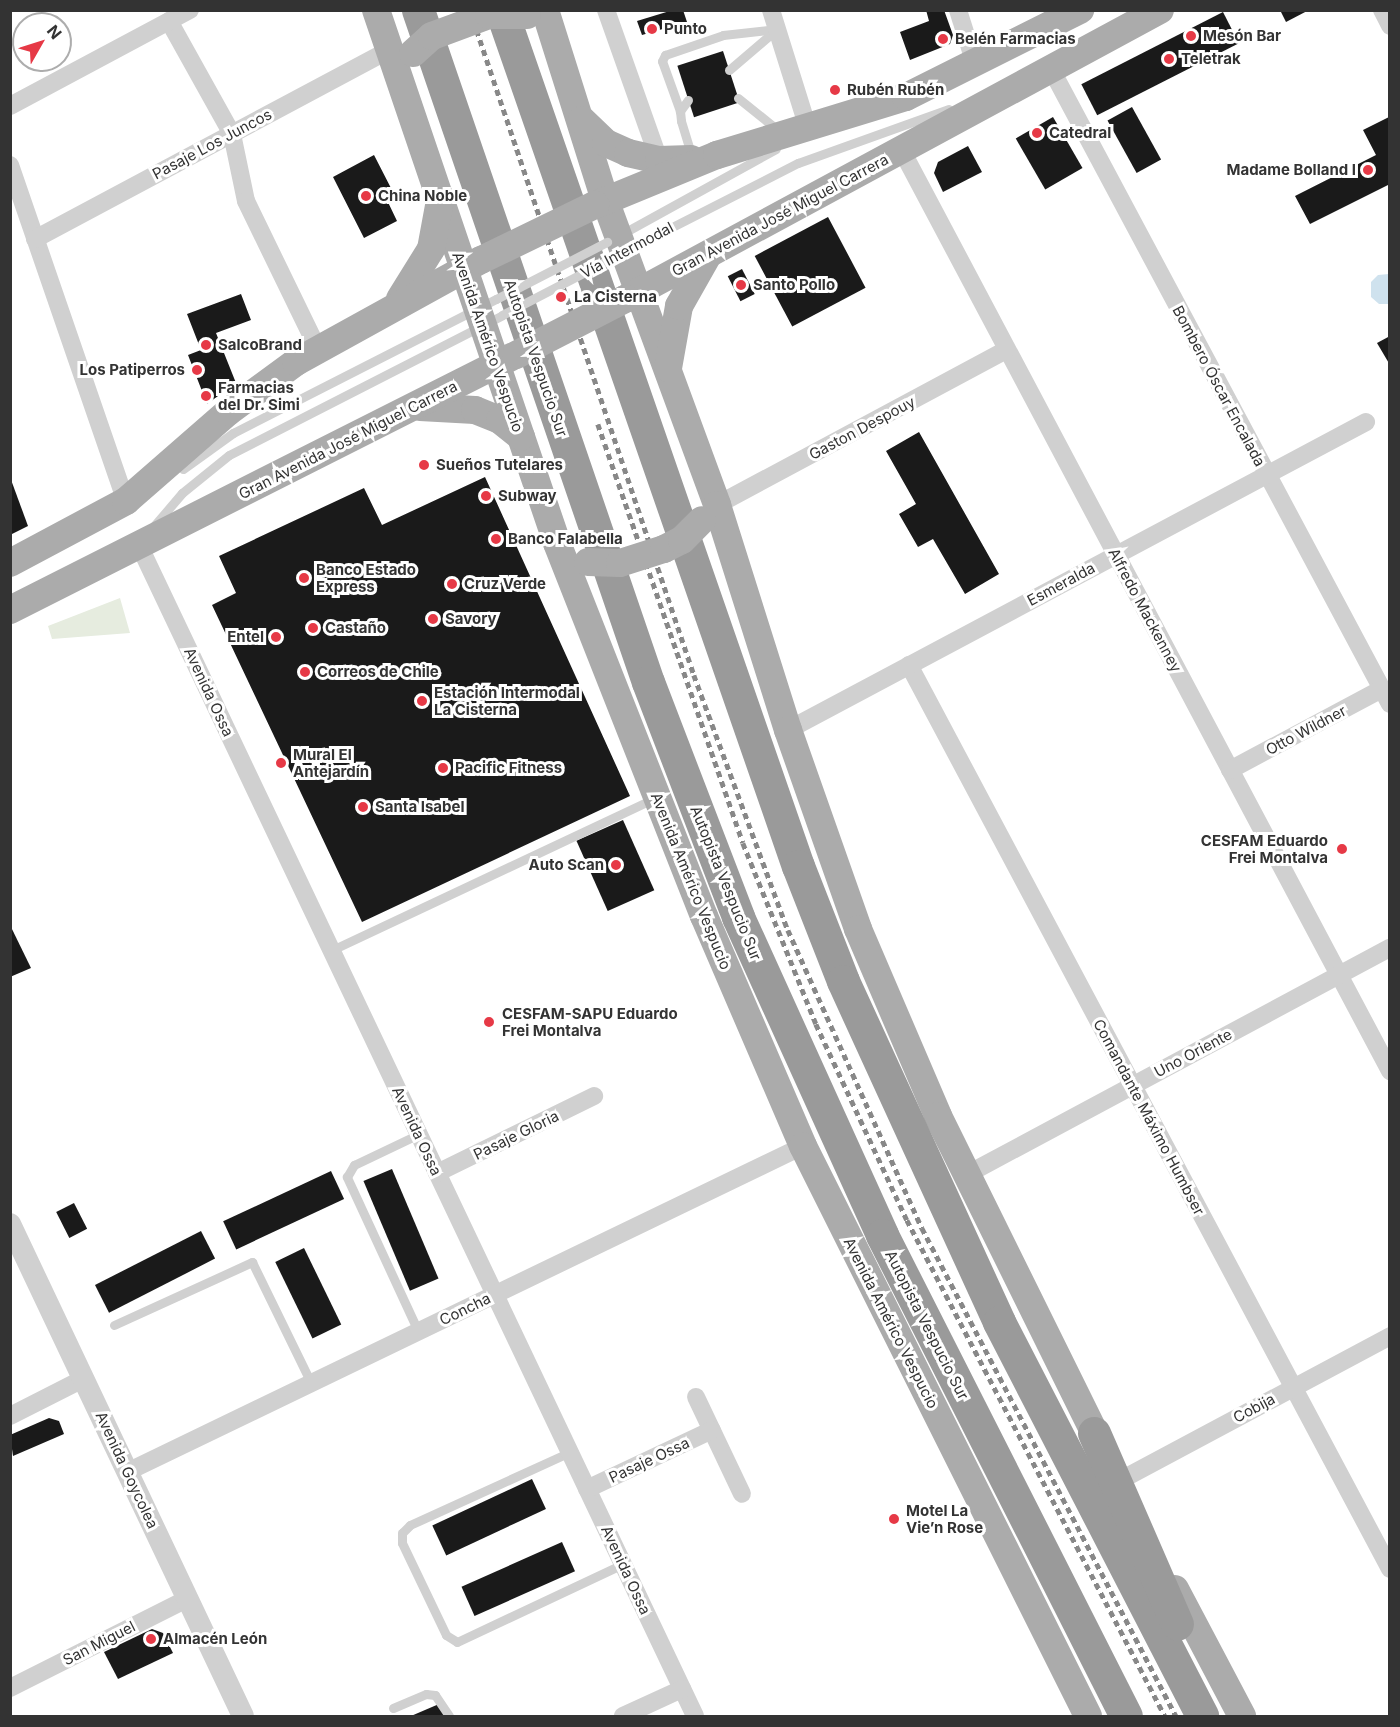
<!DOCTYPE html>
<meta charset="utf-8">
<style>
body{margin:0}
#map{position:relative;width:1400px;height:1727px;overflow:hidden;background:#fff;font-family:Inter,sans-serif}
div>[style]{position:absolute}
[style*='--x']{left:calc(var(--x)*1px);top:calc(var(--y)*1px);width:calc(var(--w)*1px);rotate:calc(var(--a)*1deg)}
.green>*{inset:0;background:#e6ecdf}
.water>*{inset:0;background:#cfe2ee}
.building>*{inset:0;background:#1a1a1a;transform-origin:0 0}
.service>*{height:9px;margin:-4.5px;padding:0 4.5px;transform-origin:4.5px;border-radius:4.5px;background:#d0d0d0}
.minor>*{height:18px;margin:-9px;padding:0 9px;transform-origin:9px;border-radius:9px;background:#d0d0d0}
.tertiary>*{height:22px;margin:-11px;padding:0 11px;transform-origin:11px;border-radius:11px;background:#d0d0d0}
.primary>*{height:28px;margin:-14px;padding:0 14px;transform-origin:14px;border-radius:14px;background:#ababab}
.motorway>*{height:33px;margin:-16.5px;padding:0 16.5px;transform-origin:16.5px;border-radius:16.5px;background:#9a9a9a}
.rail>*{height:4.5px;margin-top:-2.25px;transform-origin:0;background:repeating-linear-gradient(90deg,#888 0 6px,transparent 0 10.5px)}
.service-bridge>*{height:9px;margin:-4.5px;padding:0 4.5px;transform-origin:4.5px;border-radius:4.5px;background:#d0d0d0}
.primary-bridge>*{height:28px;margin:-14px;padding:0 14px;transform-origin:14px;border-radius:14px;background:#ababab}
.dots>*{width:16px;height:16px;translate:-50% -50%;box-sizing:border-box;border:3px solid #fff;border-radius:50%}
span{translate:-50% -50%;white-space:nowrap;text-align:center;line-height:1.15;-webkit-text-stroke:6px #fff;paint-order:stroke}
.poi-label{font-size:15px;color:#333;font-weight:700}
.left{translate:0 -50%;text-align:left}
.right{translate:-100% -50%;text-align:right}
.street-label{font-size:15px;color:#333}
.frame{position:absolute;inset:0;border:12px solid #333;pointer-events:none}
.north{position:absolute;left:12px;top:12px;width:60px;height:60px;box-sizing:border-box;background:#fff;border:2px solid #adadad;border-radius:50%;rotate:51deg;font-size:16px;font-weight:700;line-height:24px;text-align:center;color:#333}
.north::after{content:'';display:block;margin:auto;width:21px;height:27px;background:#e63946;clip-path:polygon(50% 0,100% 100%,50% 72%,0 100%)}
</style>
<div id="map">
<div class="green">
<i style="clip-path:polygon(120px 598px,130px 633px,52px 639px,48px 626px)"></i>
</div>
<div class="water">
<i style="clip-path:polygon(1389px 274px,1389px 304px,1379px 304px,1371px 297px,1371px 282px,1378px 275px)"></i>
</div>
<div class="building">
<i style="clip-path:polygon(673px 10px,683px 10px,687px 22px,642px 35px,637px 21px)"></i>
<i style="clip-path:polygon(926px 10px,944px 10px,953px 35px,950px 44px,910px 60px,900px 32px,929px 21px)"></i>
<i style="clip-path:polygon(1280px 10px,1309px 10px,1286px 22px)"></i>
<i style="left:1223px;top:12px;width:35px;height:159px;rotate:63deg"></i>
<i style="left:723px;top:51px;width:54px;height:48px;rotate:72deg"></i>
<i style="left:1132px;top:107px;width:60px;height:28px;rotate:61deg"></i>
<i style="left:1053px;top:117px;width:59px;height:43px;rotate:60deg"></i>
<i style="clip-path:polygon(1389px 117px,1390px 184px,1310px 224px,1295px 196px,1376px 155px,1363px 130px)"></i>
<i style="clip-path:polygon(968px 146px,982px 172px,943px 192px,934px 173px,938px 162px)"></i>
<i style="clip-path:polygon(374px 155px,394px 194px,386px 198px,397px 221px,364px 238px,333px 177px)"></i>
<i style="left:828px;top:217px;width:80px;height:83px;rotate:62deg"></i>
<i style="left:742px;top:269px;width:28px;height:16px;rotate:63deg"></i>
<i style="clip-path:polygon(241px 294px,251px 320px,216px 333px,236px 383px,207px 404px,188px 355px,201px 350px,187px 314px)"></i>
<i style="clip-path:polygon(1390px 336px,1390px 365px,1377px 343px)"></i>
<i style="clip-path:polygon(919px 432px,999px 574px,965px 594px,933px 539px,918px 547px,899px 514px,916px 504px,886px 451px)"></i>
<i style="clip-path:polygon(10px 477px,28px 526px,10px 535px)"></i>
<i style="clip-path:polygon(485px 477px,630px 796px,362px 922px,212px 605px,236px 593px,219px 556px,364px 488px,382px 525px)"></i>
<i style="left:623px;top:820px;width:77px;height:51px;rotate:66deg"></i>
<i style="clip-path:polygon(10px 925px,31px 968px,10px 977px)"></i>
<i style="left:392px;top:1169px;width:119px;height:31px;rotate:67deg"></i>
<i style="left:331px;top:1171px;width:31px;height:119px;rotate:65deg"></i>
<i style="left:74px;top:1203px;width:29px;height:20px;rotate:63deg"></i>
<i style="left:201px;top:1231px;width:31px;height:119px;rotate:63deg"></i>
<i style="left:304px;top:1248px;width:85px;height:32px;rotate:64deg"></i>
<i style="clip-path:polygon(49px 1418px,59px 1421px,64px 1434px,13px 1456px,10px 1435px)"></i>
<i style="left:532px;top:1479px;width:33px;height:110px;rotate:65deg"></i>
<i style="left:562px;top:1542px;width:32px;height:110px;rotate:66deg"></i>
<i style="clip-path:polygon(152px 1629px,163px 1633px,173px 1653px,118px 1679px,104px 1652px)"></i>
<i style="clip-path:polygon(439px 1704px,445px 1716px,411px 1716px)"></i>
</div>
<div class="service">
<i style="--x:729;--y:70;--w:63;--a:-40.5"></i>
<i style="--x:738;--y:98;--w:53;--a:38.8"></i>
<i style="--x:688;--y:100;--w:14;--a:126"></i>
<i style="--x:680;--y:111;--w:10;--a:84"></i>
<i style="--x:681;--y:121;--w:37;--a:73"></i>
<i style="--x:680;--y:111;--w:53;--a:-109.8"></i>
<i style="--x:662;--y:61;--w:7;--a:-63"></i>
<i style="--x:665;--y:55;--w:61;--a:-19"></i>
<i style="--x:723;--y:35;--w:54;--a:-6.3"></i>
<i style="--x:620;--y:235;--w:178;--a:-28.9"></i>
<i style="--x:627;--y:250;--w:192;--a:-27"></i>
<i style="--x:798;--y:163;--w:160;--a:-19.7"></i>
<i style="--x:183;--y:469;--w:62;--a:-35.8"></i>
<i style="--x:233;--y:433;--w:295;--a:-27"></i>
<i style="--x:153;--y:527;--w:45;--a:-49.5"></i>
<i style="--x:182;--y:493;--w:60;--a:-39"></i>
<i style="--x:229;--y:455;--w:307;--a:-27.1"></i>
<i style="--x:332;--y:950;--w:357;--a:-25.2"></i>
<i style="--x:114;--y:1325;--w:152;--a:-24.5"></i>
<i style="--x:252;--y:1262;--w:135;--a:64"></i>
<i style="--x:418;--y:1331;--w:170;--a:-114.8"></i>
<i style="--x:347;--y:1177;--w:14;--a:-60"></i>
<i style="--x:354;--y:1165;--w:72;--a:-25.5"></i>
<i style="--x:570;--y:1452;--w:176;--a:155.5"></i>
<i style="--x:410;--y:1525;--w:11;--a:135"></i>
<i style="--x:402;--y:1533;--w:10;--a:90"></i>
<i style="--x:402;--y:1543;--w:102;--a:64.4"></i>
<i style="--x:446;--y:1635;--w:13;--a:32"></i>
<i style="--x:457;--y:1642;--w:183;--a:-25.2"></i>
<i style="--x:393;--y:1708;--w:36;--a:-23"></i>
<i style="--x:426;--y:1694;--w:9;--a:6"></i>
<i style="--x:435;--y:1695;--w:25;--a:56"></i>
</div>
<div class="minor">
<i style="--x:606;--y:10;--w:159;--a:70.5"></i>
<i style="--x:771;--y:10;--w:124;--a:72.6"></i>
<i style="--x:958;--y:10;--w:57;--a:72.5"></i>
<i style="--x:1382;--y:10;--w:18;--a:63"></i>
<i style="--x:169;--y:21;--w:129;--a:60.9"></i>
<i style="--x:232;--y:134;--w:68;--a:78.2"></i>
<i style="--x:246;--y:201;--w:165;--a:64.1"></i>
<i style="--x:1050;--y:67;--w:722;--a:61.91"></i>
<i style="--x:10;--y:106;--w:204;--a:-28.1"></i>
<i style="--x:901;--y:149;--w:1044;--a:62.06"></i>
<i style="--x:10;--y:165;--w:355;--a:71"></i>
<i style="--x:35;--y:239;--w:401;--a:-28.1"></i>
<i style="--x:717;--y:505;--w:328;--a:-28.2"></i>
<i style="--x:139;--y:545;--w:1296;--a:64.6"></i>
<i style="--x:909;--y:665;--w:1024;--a:61.98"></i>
<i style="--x:788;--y:730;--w:655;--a:-28.05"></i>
<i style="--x:1230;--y:770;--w:172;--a:-28.1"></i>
<i style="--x:437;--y:1173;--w:175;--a:-26.1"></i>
<i style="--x:966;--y:1175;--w:481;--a:-28.2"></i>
<i style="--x:696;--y:1397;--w:107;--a:64.6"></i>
<i style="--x:10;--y:1416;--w:82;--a:-26.9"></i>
<i style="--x:127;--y:1472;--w:751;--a:-25.75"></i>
<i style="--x:1119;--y:1481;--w:307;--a:-28.1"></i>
<i style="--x:587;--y:1489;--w:138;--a:-25.3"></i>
<i style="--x:10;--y:1688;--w:198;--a:-26.7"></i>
<i style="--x:623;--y:1716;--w:65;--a:-24.6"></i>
</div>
<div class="tertiary">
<i style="--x:10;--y:1224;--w:544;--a:64.66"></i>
</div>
<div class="primary">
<i style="--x:376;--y:10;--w:563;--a:71.24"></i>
<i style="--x:557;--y:543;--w:401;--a:68.5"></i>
<i style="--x:704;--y:916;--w:250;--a:66.7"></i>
<i style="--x:803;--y:1146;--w:637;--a:63.43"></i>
<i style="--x:545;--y:10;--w:199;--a:72.5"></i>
<i style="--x:605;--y:200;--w:325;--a:69.8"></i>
<i style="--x:717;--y:505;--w:236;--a:72.5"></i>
<i style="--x:788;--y:730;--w:211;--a:70.6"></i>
<i style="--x:858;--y:929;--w:203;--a:66.8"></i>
<i style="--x:938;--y:1116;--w:375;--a:63.7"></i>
<i style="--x:582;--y:120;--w:33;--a:44"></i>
<i style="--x:606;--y:143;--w:24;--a:24"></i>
<i style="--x:628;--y:153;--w:32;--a:13"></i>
<i style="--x:659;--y:160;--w:32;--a:-2"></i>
<i style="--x:595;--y:205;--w:132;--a:-22.3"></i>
<i style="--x:717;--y:155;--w:198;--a:-17.1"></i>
<i style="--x:906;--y:97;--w:195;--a:-26.6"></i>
<i style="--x:400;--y:299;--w:59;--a:-58.2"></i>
<i style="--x:431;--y:249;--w:44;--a:-79.5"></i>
<i style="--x:625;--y:299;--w:608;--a:-28.38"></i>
<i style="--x:668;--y:368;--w:63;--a:-79.9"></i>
<i style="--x:679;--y:306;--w:59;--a:-60.4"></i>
<i style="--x:420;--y:407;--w:55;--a:3.1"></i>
<i style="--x:475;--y:410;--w:27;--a:22"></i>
<i style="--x:500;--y:420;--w:27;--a:39"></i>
<i style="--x:10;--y:563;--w:132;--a:-28.1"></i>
<i style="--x:126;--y:501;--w:135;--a:-41.1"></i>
<i style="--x:228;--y:412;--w:84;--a:-36.3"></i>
<i style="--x:296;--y:362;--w:211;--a:-28.9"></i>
<i style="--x:10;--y:610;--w:561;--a:-26.79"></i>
<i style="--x:1175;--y:1589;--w:144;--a:62.2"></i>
</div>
<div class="motorway">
<i style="--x:418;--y:10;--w:710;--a:71.11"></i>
<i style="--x:648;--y:682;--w:252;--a:69"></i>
<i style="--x:738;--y:917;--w:349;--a:65.6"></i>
<i style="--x:882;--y:1235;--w:539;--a:63.1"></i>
<i style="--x:501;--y:10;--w:906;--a:70.87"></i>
<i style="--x:798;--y:866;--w:123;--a:68.6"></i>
<i style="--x:843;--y:981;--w:375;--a:65.4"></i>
<i style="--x:999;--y:1322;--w:443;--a:62.7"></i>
<i style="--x:1094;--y:1433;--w:208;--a:66.5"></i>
</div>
<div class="rail">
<i style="--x:470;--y:10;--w:702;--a:71.38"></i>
<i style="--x:694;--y:675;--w:272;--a:69.8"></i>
<i style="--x:788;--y:930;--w:327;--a:65.8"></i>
<i style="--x:922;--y:1228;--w:550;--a:62.5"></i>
<i style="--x:598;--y:424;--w:443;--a:70.9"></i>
<i style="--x:743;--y:843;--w:195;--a:68"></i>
<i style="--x:816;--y:1024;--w:216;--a:65.1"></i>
<i style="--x:907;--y:1220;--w:559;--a:62.52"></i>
</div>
<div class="service-bridge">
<i style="--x:496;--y:299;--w:125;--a:-27.2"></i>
<i style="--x:502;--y:315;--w:124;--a:-27.4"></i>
</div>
<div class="primary-bridge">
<i style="--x:413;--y:53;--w:25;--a:-42"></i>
<i style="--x:432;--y:36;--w:61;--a:-20.2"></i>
<i style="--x:489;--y:15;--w:38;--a:0"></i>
<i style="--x:481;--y:260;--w:127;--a:-25.8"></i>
<i style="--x:516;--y:355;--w:123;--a:-27.2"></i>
<i style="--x:588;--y:562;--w:32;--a:2"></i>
<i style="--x:620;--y:563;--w:46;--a:-17.7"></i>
<i style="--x:664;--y:549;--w:20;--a:-27"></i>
<i style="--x:682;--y:540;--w:28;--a:-45"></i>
</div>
<div class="dots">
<i style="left:652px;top:29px;background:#e63946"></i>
<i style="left:1191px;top:36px;background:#e63946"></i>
<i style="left:943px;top:39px;background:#e63946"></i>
<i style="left:1169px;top:59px;background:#e63946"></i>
<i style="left:835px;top:90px;background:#e63946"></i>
<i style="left:1037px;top:133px;background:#e63946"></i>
<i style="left:1368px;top:170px;background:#e63946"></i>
<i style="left:366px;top:196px;background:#e63946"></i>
<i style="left:741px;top:285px;background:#e63946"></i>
<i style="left:561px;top:297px;background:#e63946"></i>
<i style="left:206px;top:345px;background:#e63946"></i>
<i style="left:197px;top:370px;background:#e63946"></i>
<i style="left:206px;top:396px;background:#e63946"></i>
<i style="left:424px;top:465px;background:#e63946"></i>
<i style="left:486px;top:496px;background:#e63946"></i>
<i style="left:496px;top:539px;background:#e63946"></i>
<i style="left:304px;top:578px;background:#e63946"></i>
<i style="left:452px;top:584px;background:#e63946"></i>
<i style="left:433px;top:619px;background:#e63946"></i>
<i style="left:313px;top:628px;background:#e63946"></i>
<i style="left:276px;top:637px;background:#e63946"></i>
<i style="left:305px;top:672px;background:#e63946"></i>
<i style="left:422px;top:701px;background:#e63946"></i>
<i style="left:281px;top:763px;background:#e63946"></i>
<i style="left:443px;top:768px;background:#e63946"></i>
<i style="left:363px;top:807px;background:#e63946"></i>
<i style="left:1342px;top:849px;background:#e63946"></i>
<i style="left:616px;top:865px;background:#e63946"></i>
<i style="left:489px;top:1022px;background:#e63946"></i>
<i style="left:894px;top:1519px;background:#e63946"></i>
<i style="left:151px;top:1639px;background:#e63946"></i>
</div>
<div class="poi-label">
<span class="left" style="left:664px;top:29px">Punto</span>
<span class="left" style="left:1203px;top:36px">Mesón Bar</span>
<span class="left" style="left:955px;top:39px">Belén Farmacias</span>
<span class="left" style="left:1181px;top:59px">Teletrak</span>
<span class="left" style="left:847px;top:90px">Rubén Rubén</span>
<span class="left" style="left:1049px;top:133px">Catedral</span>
<span class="right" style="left:1356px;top:170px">Madame Bolland I</span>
<span class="left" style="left:378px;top:196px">China Noble</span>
<span class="left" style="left:753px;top:285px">Santo Pollo</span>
<span class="left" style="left:574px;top:297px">La Cisterna</span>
<span class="left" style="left:218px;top:345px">SalcoBrand</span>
<span class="right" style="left:185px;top:370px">Los Patiperros</span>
<span class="left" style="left:218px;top:396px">Farmacias<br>del Dr. Simi</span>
<span class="left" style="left:436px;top:465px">Sueños Tutelares</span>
<span class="left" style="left:498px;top:496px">Subway</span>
<span class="left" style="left:508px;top:539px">Banco Falabella</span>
<span class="left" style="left:316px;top:578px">Banco Estado<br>Express</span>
<span class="left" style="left:464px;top:584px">Cruz Verde</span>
<span class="left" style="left:445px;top:619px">Savory</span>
<span class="left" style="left:325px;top:628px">Castaño</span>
<span class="right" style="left:264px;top:637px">Entel</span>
<span class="left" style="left:317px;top:672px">Correos de Chile</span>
<span class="left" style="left:434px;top:701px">Estación Intermodal<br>La Cisterna</span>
<span class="left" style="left:293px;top:763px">Mural El<br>Antejardín</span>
<span class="left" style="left:455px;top:768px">Pacific Fitness</span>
<span class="left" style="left:375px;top:807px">Santa Isabel</span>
<span class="right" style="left:1328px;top:849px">CESFAM Eduardo<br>Frei Montalva</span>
<span class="right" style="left:604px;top:865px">Auto Scan</span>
<span class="left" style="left:502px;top:1022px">CESFAM-SAPU Eduardo<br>Frei Montalva</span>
<span class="left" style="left:906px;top:1519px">Motel La<br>Vie’n Rose</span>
<span class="left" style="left:163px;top:1639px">Almacén León</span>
</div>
<div class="street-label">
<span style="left:212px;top:144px;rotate:-28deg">Pasaje Los Juncos</span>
<span style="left:780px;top:215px;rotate:-28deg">Gran Avenida José Miguel Carrera</span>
<span style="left:627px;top:250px;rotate:-28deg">Vía Intermodal</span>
<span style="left:488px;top:342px;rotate:71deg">Avenida Américo Vespucio</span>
<span style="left:536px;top:358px;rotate:71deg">Autopista Vespucio Sur</span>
<span style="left:1219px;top:386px;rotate:62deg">Bombero Óscar Encalada</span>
<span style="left:862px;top:428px;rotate:-28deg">Gaston Despouy</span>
<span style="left:348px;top:440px;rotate:-27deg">Gran Avenida José Miguel Carrera</span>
<span style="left:1061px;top:584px;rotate:-28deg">Esmeralda</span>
<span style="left:1145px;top:610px;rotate:62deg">Alfredo Mackenney</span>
<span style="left:209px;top:692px;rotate:65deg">Avenida Ossa</span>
<span style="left:1306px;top:730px;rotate:-28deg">Otto Wildner</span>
<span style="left:691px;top:881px;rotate:68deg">Avenida Américo Vespucio</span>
<span style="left:726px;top:883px;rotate:68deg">Autopista Vespucio Sur</span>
<span style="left:1193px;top:1053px;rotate:-28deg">Uno Oriente</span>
<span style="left:1149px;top:1117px;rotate:62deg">Comandante Máximo Humbser</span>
<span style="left:417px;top:1131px;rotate:65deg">Avenida Ossa</span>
<span style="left:516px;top:1135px;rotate:-26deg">Pasaje Gloria</span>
<span style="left:465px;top:1309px;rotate:-26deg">Concha</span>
<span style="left:891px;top:1323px;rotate:63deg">Avenida Américo Vespucio</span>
<span style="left:927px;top:1325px;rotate:63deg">Autopista Vespucio Sur</span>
<span style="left:1254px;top:1408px;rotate:-28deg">Cobija</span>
<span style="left:649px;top:1460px;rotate:-25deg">Pasaje Ossa</span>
<span style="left:127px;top:1470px;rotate:65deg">Avenida Goycolea</span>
<span style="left:626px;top:1570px;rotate:65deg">Avenida Ossa</span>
<span style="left:99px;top:1643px;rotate:-27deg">San Miguel</span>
</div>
<div class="frame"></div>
<div class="north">N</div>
</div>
